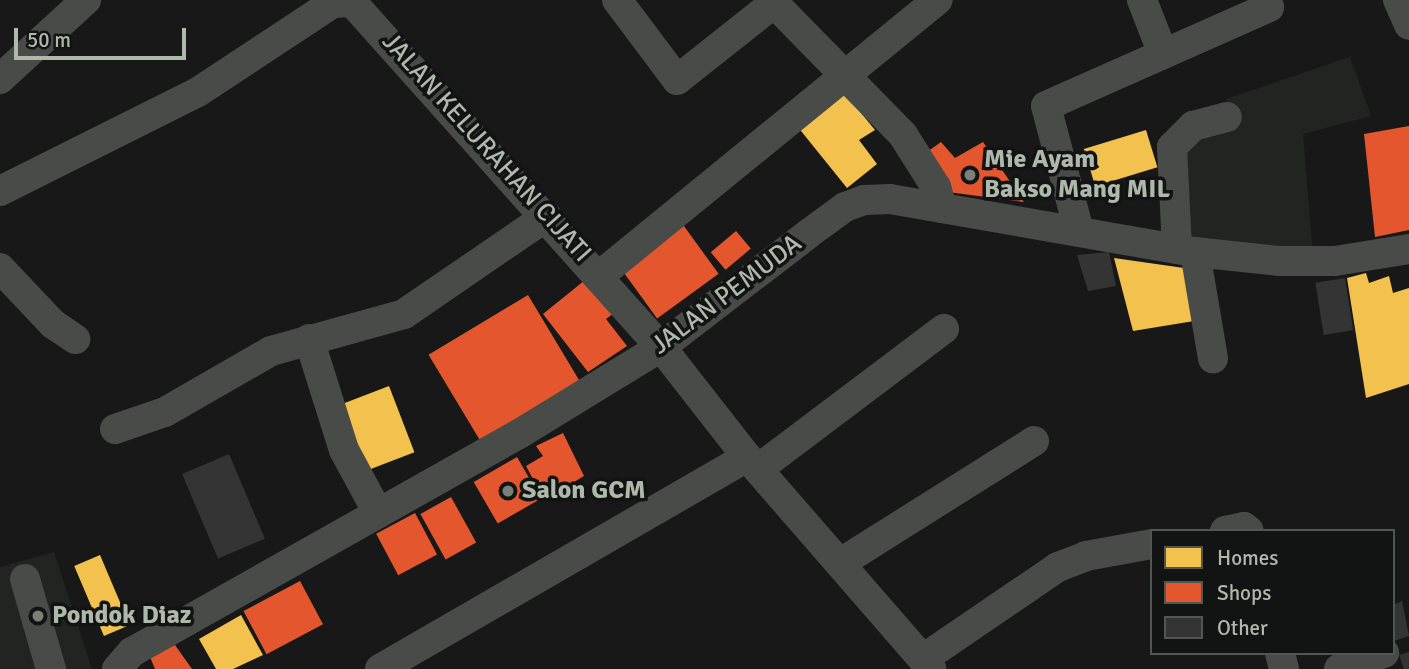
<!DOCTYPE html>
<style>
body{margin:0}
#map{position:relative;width:1409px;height:669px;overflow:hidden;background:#181818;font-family:Signika,sans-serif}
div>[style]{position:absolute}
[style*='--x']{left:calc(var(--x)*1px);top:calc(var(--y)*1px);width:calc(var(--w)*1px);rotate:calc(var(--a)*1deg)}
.built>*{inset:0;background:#222422}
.homes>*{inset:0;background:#f2c14e;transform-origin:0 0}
.shops>*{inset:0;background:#e4572e;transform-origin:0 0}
.building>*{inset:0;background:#333433;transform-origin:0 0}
.minor>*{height:30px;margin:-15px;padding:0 15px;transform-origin:15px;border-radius:15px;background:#494b48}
.dots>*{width:19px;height:19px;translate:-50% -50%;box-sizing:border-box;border:4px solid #121413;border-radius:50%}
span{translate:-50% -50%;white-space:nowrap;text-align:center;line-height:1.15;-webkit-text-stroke:7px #121413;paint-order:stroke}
.street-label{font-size:26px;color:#aeb8ab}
.poi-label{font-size:26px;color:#aeb8ab;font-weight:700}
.left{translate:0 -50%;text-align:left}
.legend{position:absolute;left:1150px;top:529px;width:245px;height:126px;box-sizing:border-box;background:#121413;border:2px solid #505650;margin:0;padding:9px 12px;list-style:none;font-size:21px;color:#aeb8ab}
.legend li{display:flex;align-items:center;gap:14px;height:35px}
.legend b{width:35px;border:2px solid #505650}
.scale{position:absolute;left:14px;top:28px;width:172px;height:32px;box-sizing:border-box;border:4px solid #aeb8ab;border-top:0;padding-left:9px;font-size:21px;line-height:24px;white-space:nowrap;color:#aeb8ab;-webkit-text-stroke:5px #121413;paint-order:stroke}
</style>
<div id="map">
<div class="built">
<i style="clip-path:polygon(1350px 57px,1371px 116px,1303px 134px,1313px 255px,1185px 238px,1177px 151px,1233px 124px,1226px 99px)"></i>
<i style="clip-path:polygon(54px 552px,92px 669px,0 669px,0 567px)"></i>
</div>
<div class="homes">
<i style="clip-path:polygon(843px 91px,875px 130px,859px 140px,877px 164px,847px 188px,797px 126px)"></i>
<i style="left:1146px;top:130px;width:39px;height:65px;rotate:73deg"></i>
<i style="clip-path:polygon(1114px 258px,1184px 268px,1194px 321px,1133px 331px)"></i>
<i style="clip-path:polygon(1366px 273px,1369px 283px,1389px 276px,1393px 293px,1409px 288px,1409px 384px,1366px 398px,1347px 278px)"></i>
<i style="left:389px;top:386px;width:71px;height:53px;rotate:69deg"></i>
<i style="left:100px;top:555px;width:76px;height:28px;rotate:67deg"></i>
<i style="clip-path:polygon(241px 615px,263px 655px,233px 669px,216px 669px,199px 639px)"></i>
</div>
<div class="shops">
<i style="clip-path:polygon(1409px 126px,1409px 230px,1375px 237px,1364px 134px)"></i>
<i style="clip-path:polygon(941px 142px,955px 158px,983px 142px,1024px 202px,948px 192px,920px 157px)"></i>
<i style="left:681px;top:222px;width:64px;height:76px;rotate:54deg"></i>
<i style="left:736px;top:231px;width:23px;height:33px;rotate:50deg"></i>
<i style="clip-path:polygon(585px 280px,614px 313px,606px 319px,627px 346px,588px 372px,543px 314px)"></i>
<i style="left:528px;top:295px;width:102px;height:116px;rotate:59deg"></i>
<i style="clip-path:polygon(563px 433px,584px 476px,544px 500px,526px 466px,543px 456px,536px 446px)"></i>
<i style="left:517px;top:457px;width:48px;height:50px;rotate:60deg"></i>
<i style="left:451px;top:497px;width:52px;height:35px;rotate:61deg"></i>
<i style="left:415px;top:513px;width:47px;height:44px;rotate:62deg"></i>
<i style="left:300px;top:581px;width:49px;height:64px;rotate:62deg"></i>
<i style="clip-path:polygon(175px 645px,192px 669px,155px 669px,150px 657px)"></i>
</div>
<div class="building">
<i style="clip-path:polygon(1109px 252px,1116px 286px,1088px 291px,1077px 255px)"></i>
<i style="left:1345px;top:278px;width:53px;height:30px;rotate:81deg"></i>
<i style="left:229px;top:454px;width:92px;height:51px;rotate:67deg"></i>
<i style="clip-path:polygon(1402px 601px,1409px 636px,1394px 641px,1393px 605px)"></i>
<i style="clip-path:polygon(1409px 652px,1409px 669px,1404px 669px,1399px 655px)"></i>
</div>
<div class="minor">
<i style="--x:617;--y:0;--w:100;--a:53.1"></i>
<i style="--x:677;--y:80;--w:124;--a:-38.4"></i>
<i style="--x:771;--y:0;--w:189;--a:45.6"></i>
<i style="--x:903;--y:135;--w:62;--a:57.6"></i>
<i style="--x:936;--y:187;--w:22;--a:74"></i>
<i style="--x:1142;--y:0;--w:58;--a:68.7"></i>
<i style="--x:1398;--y:0;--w:27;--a:66"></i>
<i style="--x:0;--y:79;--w:117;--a:-42.6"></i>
<i style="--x:0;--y:191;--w:221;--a:-26.6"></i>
<i style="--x:198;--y:92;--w:162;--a:-33.4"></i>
<i style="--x:333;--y:3;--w:19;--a:-3"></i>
<i style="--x:352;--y:2;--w:463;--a:48.2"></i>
<i style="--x:661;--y:347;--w:140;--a:52"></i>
<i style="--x:747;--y:457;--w:281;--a:49"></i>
<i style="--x:1079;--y:231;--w:129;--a:-104.8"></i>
<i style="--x:1046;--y:106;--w:244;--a:-23.9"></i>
<i style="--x:1269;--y:7;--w:8;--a:-120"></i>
<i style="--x:1177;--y:249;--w:102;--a:-92.8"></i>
<i style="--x:1172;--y:147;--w:30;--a:-45"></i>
<i style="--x:1193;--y:126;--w:35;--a:-15"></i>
<i style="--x:1195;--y:252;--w:108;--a:80.4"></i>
<i style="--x:0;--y:268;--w:77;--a:46.6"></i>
<i style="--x:53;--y:324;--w:27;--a:34"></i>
<i style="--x:599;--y:276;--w:437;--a:-39.2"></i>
<i style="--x:309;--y:339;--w:116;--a:72.5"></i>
<i style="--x:344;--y:450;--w:72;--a:61.6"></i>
<i style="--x:115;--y:429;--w:53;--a:-18.8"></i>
<i style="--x:165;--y:412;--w:122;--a:-29.9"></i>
<i style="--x:271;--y:351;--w:138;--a:-15.5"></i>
<i style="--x:404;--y:314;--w:173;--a:-34.4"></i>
<i style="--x:758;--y:469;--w:233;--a:-37"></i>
<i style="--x:1225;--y:531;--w:19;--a:-12"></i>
<i style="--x:1244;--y:527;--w:6;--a:39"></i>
<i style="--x:842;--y:562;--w:227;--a:-32.2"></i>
<i style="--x:25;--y:579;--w:94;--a:73.9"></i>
<i style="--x:1280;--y:653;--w:16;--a:76"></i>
<i style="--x:923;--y:659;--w:163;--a:-34.3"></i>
<i style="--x:1058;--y:567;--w:30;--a:-21"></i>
<i style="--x:1086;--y:556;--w:67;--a:-10.3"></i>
<i style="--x:117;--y:669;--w:23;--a:-49"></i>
<i style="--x:132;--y:652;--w:444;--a:-29.4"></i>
<i style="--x:519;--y:434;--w:167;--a:-31.5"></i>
<i style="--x:661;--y:347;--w:185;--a:-37.5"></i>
<i style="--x:808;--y:234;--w:46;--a:-36.1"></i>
<i style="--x:845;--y:207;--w:20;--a:-20"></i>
<i style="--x:864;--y:200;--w:26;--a:-2"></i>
<i style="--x:890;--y:199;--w:310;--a:9.9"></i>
<i style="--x:1195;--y:252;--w:84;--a:6.1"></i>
<i style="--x:1279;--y:261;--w:56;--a:0"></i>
<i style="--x:1335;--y:261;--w:75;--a:-9.2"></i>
<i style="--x:380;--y:669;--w:424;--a:-30"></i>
<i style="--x:1339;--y:669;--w:48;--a:-19.6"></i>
</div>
<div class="dots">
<i style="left:970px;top:175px;background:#7a8078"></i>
<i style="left:508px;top:491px;background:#7a8078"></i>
<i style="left:38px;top:616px;background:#7a8078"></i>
</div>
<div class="street-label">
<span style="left:486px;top:148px;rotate:48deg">JALAN KELURAHAN CIJATI</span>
<span style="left:727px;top:295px;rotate:-37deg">JALAN PEMUDA</span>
</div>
<div class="poi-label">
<span class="left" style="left:984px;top:175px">Mie Ayam<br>Bakso Mang MIL</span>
<span class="left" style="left:522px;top:491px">Salon GCM</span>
<span class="left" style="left:52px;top:616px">Pondok Diaz</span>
</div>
<ul class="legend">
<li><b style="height:19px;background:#f2c14e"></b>Homes</li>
<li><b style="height:19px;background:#e4572e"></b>Shops</li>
<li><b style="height:19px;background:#333433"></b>Other</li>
</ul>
<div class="scale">50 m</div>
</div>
